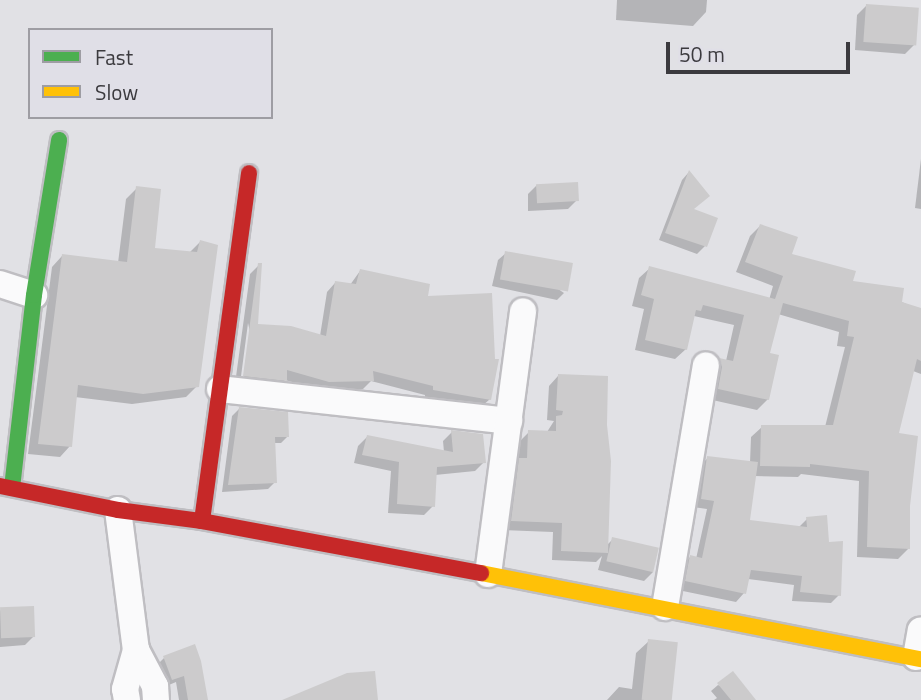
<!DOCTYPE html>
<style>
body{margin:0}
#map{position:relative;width:921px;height:700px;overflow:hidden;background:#e1e1e5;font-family:"Titillium Web",sans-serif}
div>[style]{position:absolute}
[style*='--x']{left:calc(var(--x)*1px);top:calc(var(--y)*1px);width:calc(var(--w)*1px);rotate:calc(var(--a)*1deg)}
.shadow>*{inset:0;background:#0003}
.building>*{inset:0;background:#cccbcc;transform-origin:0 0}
.roads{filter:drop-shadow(2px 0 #bfbec2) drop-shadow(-2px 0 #bfbec2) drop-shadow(0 2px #bfbec2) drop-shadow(0 -2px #bfbec2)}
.street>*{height:26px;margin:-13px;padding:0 13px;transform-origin:13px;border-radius:13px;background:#fafafb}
.fast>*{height:16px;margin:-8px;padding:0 8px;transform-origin:8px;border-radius:8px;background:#4caf50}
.slow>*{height:16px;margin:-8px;padding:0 8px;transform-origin:8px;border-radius:8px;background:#ffc107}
.jam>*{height:16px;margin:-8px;padding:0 8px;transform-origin:8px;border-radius:8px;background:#c62828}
span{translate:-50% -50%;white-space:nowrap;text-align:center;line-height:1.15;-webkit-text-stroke:6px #e0dfe7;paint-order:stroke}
.legend{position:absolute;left:28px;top:28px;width:245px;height:91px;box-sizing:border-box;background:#e0dfe7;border:2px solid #9e9da3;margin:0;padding:9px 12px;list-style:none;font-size:21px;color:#3b3a3e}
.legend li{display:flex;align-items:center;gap:14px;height:35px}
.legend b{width:35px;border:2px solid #9e9da3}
.scale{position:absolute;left:666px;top:42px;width:184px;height:32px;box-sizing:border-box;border:4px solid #3b3a3e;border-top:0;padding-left:9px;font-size:21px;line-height:24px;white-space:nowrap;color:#3b3a3e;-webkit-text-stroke:5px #e0dfe7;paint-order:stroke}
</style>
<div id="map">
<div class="shadow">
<i style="clip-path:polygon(617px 0,707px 0,706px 12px,693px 26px,616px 20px)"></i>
<i style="clip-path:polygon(866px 6px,914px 45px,905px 54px,855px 50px,857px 15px)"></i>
<i style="clip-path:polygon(921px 159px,921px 209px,915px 208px)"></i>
<i style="clip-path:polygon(689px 172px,692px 210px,716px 219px,705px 246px,697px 254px,659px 240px,682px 180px)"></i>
<i style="clip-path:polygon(537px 185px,577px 200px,568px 209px,528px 211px,528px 194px)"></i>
<i style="clip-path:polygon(137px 188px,153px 249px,189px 253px,200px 242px,197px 386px,186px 397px,132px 404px,75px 397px,70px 446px,60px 457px,28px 454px,52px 267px,62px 256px,118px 263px,126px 199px)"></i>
<i style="clip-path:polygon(760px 226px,790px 256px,921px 310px,921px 374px,913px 371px,897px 435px,908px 506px,909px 548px,898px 559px,857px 557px,859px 481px,801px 474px,798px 477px,754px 476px,748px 522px,798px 528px,807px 519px,827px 543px,839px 595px,831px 603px,792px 601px,794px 585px,748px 579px,744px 593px,736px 602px,678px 590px,682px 566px,690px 557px,696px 559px,707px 509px,693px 507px,699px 466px,708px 458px,750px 463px,751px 437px,762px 427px,825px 427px,845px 347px,837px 346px,839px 332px,778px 314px,768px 355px,768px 399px,757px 410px,708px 399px,710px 370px,720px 359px,726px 361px,734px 325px,694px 316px,686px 349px,675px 359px,635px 350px,644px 309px,632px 306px,639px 278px,650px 268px,769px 300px,773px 286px,736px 272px,750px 236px)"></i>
<i style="clip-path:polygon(506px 253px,564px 293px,557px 300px,492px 286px,498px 260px)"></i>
<i style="clip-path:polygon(evenodd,259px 265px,257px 325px,320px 336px,327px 292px,335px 283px,350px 285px,360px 271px,426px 298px,490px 399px,481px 407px,425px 398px,425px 395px,371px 381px,363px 389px,320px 390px,285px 380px,277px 389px,235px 384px,250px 274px,259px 265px,248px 323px,250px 332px,243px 385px,240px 384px,248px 323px)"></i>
<i style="clip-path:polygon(558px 376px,606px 546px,613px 539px,653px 572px,644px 581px,598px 570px,602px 556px,596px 562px,552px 560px,553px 532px,502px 530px,510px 470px,518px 462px,519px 442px,529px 432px,547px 432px,554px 421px,547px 420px,549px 386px)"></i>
<i style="clip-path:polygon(239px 409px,288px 436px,281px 443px,274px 443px,275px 482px,268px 489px,222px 492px,232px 416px)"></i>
<i style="clip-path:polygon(452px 432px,484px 462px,475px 471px,435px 475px,433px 506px,424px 515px,388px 513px,391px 471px,354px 463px,358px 446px,367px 437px,444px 452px,443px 441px)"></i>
<i style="clip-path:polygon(0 610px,34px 636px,25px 645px,0 647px)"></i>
<i style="clip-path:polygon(649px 641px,663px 700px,607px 700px,619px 687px,632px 689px,636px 653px)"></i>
<i style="clip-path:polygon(194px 646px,205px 700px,179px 700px,176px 682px,164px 687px,156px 666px,164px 658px)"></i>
<i style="clip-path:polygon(718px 685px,754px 700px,714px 700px,717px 698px,711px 691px)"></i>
</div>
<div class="building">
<i style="left:866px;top:4px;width:53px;height:38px;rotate:4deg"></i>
<i style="clip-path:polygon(689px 170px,710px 196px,694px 209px,718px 218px,707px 247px,665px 233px)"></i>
<i style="left:578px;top:182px;width:19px;height:42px;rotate:87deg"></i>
<i style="clip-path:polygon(136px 186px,161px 189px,155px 248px,197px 252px,200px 240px,218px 245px,199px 387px,143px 394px,78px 385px,72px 447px,38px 444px,62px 254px,127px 262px)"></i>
<i style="clip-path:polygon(760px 224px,798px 237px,792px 254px,856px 271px,853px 281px,904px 288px,902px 302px,921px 308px,921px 361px,917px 359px,899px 433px,918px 436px,910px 506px,910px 549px,867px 547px,869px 471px,810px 464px,810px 467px,760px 466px,761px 425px,833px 425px,854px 337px,847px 336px,849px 321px,783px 303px,770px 353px,779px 355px,769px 400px,718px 389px,722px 367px,719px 358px,733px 361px,744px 315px,703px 305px,701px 311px,696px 310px,687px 350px,645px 340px,654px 299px,641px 295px,649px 266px,775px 299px,783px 276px,745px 262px)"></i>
<i style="left:505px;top:251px;width:69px;height:29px;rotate:10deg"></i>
<i style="clip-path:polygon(258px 263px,262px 263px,258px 324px,291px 326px,326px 336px,335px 281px,356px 284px,360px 269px,430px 284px,428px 296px,492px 293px,495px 359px,499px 359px,491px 400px,433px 390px,433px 386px,373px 371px,374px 381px,329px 382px,287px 370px,287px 381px,243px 376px)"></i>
<i style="clip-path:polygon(558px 374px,608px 376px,607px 425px,611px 461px,608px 553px,561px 551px,562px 523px,511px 521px,519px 458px,527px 458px,528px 430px,556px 431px,556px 416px,562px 415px,563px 411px,556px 410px)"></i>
<i style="clip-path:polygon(239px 407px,288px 412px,289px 437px,275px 437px,277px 483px,228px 485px)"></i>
<i style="clip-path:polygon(451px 430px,483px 434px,486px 463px,437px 467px,435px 507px,397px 504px,399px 462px,362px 455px,367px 435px,453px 452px)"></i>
<i style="clip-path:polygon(707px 456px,758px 462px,750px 520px,807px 527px,806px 517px,827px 515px,829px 542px,843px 541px,841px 596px,800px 592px,802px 576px,751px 570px,746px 594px,685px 581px,690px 555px,702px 558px,714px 501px,701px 499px)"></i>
<i style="left:612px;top:537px;width:48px;height:25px;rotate:13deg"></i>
<i style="left:34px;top:606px;width:31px;height:34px;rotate:88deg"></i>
<i style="left:648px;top:639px;width:30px;height:61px;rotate:6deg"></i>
<i style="clip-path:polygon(195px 644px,201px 661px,208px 700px,188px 700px,184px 676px,172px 680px,163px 656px)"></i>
<i style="clip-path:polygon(375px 671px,378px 700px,282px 700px,347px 673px)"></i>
<i style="clip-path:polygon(733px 671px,756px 700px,731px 700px,717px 683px)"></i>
</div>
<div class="roads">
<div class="street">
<i style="--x:0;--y:284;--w:36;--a:18"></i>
<i style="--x:220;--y:389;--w:291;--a:6.3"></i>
<i style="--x:118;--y:510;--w:141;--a:82.7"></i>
<i style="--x:136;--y:650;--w:41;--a:62.2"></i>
<i style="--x:155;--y:686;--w:14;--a:86"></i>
<i style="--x:488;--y:574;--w:265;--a:-82.4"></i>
<i style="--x:665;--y:607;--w:245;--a:-80.4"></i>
<i style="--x:916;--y:657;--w:27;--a:-80"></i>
<i style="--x:127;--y:700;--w:11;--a:-100"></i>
<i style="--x:125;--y:689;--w:41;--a:-74.2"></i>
</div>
<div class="fast">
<i style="--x:12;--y:488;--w:194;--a:-83.5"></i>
<i style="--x:34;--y:295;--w:157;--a:-80.8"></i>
</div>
<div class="slow">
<i style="--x:481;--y:573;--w:448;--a:11.1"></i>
</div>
<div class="jam">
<i style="--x:0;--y:486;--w:120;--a:11.5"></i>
<i style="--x:118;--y:510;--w:85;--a:7.5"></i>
<i style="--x:202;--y:521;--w:284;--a:10.6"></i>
<i style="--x:202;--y:521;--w:351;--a:-82.3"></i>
</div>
</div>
<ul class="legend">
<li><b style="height:9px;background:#4caf50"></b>Fast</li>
<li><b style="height:9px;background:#ffc107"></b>Slow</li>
</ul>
<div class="scale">50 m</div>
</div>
